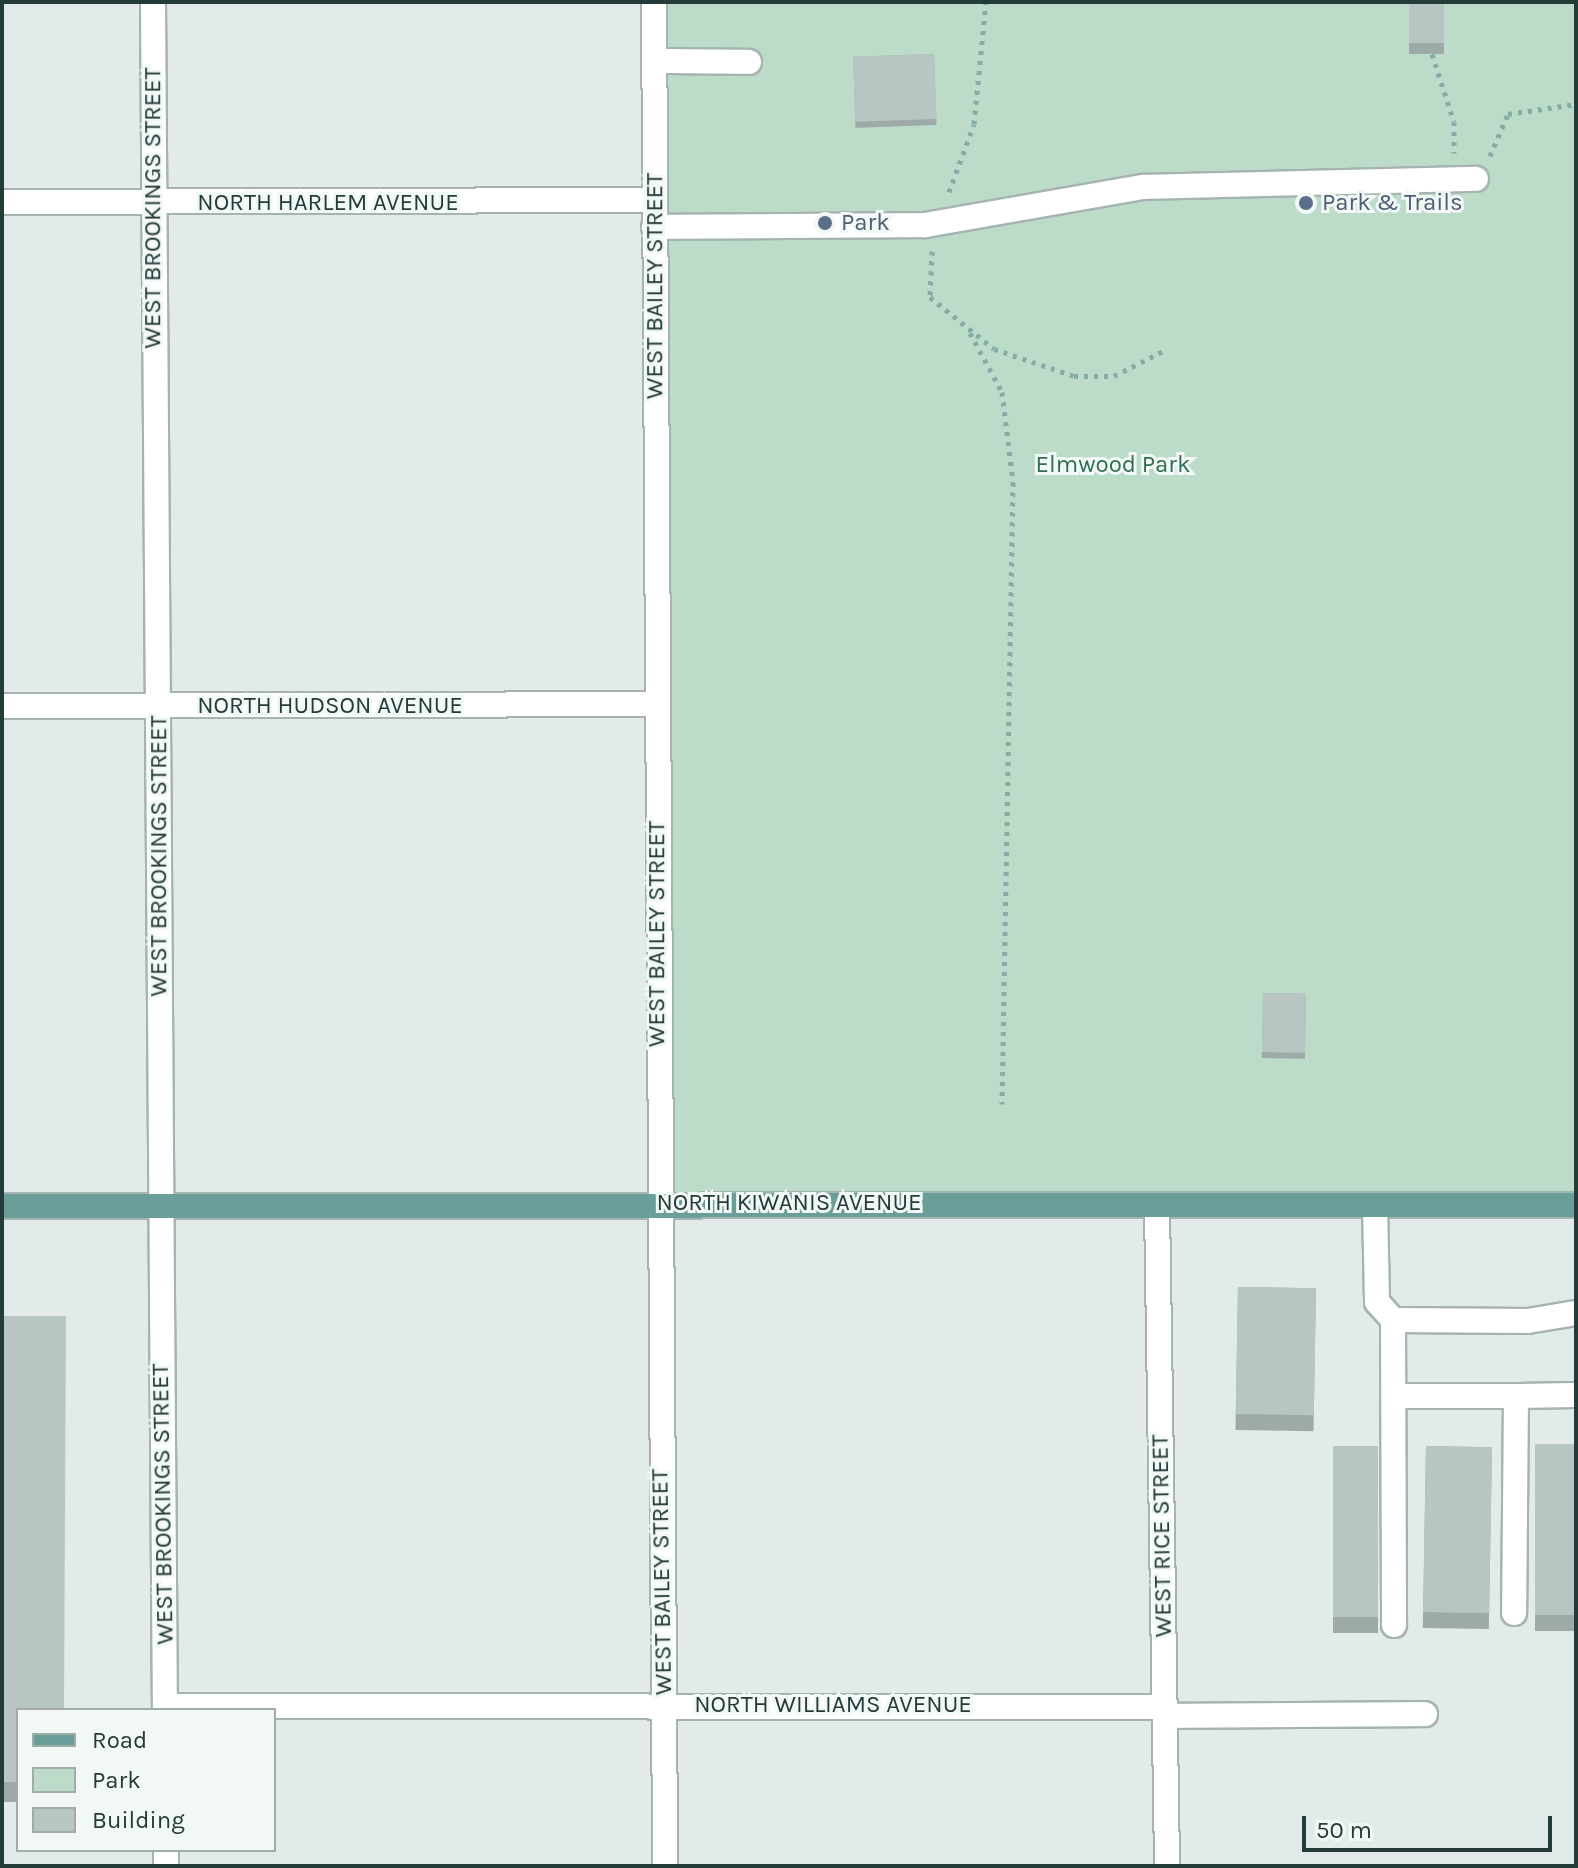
<!DOCTYPE html>
<style>
body{margin:0}
#map{position:relative;width:1578px;height:1868px;overflow:hidden;background:#e2ebe9;font-family:Karla,sans-serif}
div>[style]{position:absolute}
[style*='--x']{left:calc(var(--x)*1px);top:calc(var(--y)*1px);width:calc(var(--w)*1px);rotate:calc(var(--a)*1deg)}
.green>*{inset:0;background:#bcdbc9;transform-origin:0 0}
.path>*{height:5px;margin-top:-2.5px;transform-origin:0;background:repeating-linear-gradient(90deg,#84ada7 0 4px,transparent 0 10px)}
.roads{filter:drop-shadow(2px 0 #a5b3b1) drop-shadow(-2px 0 #a5b3b1) drop-shadow(0 2px #a5b3b1) drop-shadow(0 -2px #a5b3b1)}
.minor>*{height:24px;margin:-12px;padding:0 12px;transform-origin:12px;border-radius:12px;background:#fff}
.major>*{height:24px;margin:-12px;padding:0 12px;transform-origin:12px;border-radius:12px;background:#699e99}
.wall>*{inset:0;background:#9daaa7;transform-origin:0 0}
.building>*{inset:0;background:#b7c6c2;transform-origin:0 0}
.dots>*{width:22px;height:22px;translate:-50% -50%;box-sizing:border-box;border:4px solid #f2f8f6;border-radius:50%}
span{translate:-50% -50%;white-space:nowrap;text-align:center;line-height:1.15;-webkit-text-stroke:6px #f2f8f6;paint-order:stroke}
.street-label{font-size:24px;color:#233b39}
.service-label{font-size:24px;color:#4e5e75}
.left{translate:0 -50%;text-align:left}
.park-label{font-size:24px;color:#306f53}
.frame{position:absolute;inset:0;border:4px solid #233b39;pointer-events:none}
.legend{position:absolute;left:16px;top:1708px;width:260px;height:144px;box-sizing:border-box;background:#f2f8f6;border:2px solid #9facaa;margin:0;padding:10px 14px;list-style:none;font-size:24px;color:#233b39}
.legend li{display:flex;align-items:center;gap:16px;height:40px}
.legend b{width:40px;border:2px solid #9facaa}
.scale{position:absolute;left:1302px;top:1816px;width:250px;height:36px;box-sizing:border-box;border:4px solid #233b39;border-top:0;padding-left:10px;font-size:24px;line-height:28px;white-space:nowrap;color:#233b39;-webkit-text-stroke:6px #f2f8f6;paint-order:stroke}
</style>
<div id="map">
<div class="green">
<i style="left:648px;top:2px;width:928px;height:1200px"></i>
</div>
<div class="path">
<i style="--x:1432;--y:54;--w:71;--a:72.1"></i>
<i style="--x:1454;--y:122;--w:31;--a:90"></i>
<i style="--x:1490;--y:156;--w:46;--a:-66.8"></i>
<i style="--x:1508;--y:114;--w:69;--a:-8.4"></i>
<i style="--x:949;--y:192;--w:72;--a:-69.8"></i>
<i style="--x:974;--y:124;--w:123;--a:-84.4"></i>
<i style="--x:932;--y:251;--w:46;--a:92.5"></i>
<i style="--x:930;--y:297;--w:82;--a:39.1"></i>
<i style="--x:994;--y:349;--w:84;--a:18.6"></i>
<i style="--x:1074;--y:376;--w:40;--a:0"></i>
<i style="--x:1114;--y:376;--w:55;--a:-27"></i>
<i style="--x:970;--y:333;--w:67;--a:61.5"></i>
<i style="--x:1002;--y:392;--w:91;--a:83"></i>
<i style="--x:1013;--y:482;--w:622;--a:91.01"></i>
</div>
<div class="roads">
<div class="minor">
<i style="--x:153;--y:2;--w:1708;--a:89.6"></i>
<i style="--x:654;--y:2;--w:1864;--a:89.66"></i>
<i style="--x:654;--y:61;--w:95;--a:0.6"></i>
<i style="--x:2;--y:202;--w:652;--a:-0.18"></i>
<i style="--x:654;--y:227;--w:271;--a:-0.4"></i>
<i style="--x:925;--y:225;--w:221;--a:-9.9"></i>
<i style="--x:1143;--y:187;--w:333;--a:-1.4"></i>
<i style="--x:2;--y:706;--w:655;--a:-0.17"></i>
<i style="--x:1157;--y:1205;--w:661;--a:89.13"></i>
<i style="--x:1375;--y:1205;--w:97;--a:88.8"></i>
<i style="--x:1377;--y:1302;--w:24;--a:48"></i>
<i style="--x:1393;--y:1320;--w:135;--a:0.4"></i>
<i style="--x:1528;--y:1321;--w:49;--a:-9.5"></i>
<i style="--x:1393;--y:1320;--w:305;--a:89.8"></i>
<i style="--x:1394;--y:1396;--w:122;--a:0"></i>
<i style="--x:1516;--y:1396;--w:217;--a:90.5"></i>
<i style="--x:1516;--y:1396;--w:60;--a:-1"></i>
<i style="--x:165;--y:1706;--w:1000;--a:0.06"></i>
<i style="--x:1165;--y:1716;--w:260;--a:-0.4"></i>
<i style="--x:166;--y:1850;--w:16;--a:90"></i>
</div>
<div class="major">
<i style="--x:2;--y:1206;--w:1574;--a:-0.04"></i>
</div>
</div>
<div class="wall">
<i style="left:1409px;top:2px;width:35px;height:52px"></i>
<i style="left:934px;top:54px;width:71px;height:81px;rotate:88deg"></i>
<i style="left:1263px;top:993px;width:43px;height:65px;rotate:1deg"></i>
<i style="left:1238px;top:1287px;width:78px;height:143px;rotate:1deg"></i>
<i style="clip-path:polygon(2px 1316px,18px 1710px,18px 1802px,2px 1802px)"></i>
<i style="left:1535px;top:1444px;width:41px;height:187px"></i>
<i style="left:1333px;top:1446px;width:45px;height:187px"></i>
<i style="left:1426px;top:1446px;width:66px;height:182px;rotate:1deg"></i>
</div>
<div class="building">
<i style="left:1409px;top:2px;width:35px;height:41px"></i>
<i style="left:934px;top:54px;width:65px;height:81px;rotate:88deg"></i>
<i style="left:1263px;top:993px;width:43px;height:59px;rotate:1deg"></i>
<i style="left:1238px;top:1287px;width:78px;height:127px;rotate:1deg"></i>
<i style="clip-path:polygon(2px 1316px,66px 1316px,64px 1710px,18px 1710px,18px 1782px,2px 1782px)"></i>
<i style="left:1535px;top:1444px;width:41px;height:171px"></i>
<i style="left:1333px;top:1446px;width:45px;height:171px"></i>
<i style="left:1426px;top:1446px;width:66px;height:166px;rotate:1deg"></i>
</div>
<div class="dots">
<i style="left:1306px;top:203px;background:#5c6f8a"></i>
<i style="left:825px;top:223px;background:#5c6f8a"></i>
</div>
<div class="street-label">
<span style="left:328px;top:203px">NORTH HARLEM AVENUE</span>
<span style="left:153px;top:208px;rotate:-90deg">WEST BROOKINGS STREET</span>
<span style="left:655px;top:286px;rotate:-90deg">WEST BAILEY STREET</span>
<span style="left:330px;top:706px">NORTH HUDSON AVENUE</span>
<span style="left:159px;top:856px;rotate:-90deg">WEST BROOKINGS STREET</span>
<span style="left:657px;top:934px;rotate:-90deg">WEST BAILEY STREET</span>
<span style="left:789px;top:1203px">NORTH KIWANIS AVENUE</span>
<span style="left:163px;top:1504px;rotate:-91deg">WEST BROOKINGS STREET</span>
<span style="left:1162px;top:1536px;rotate:-91deg">WEST RICE STREET</span>
<span style="left:662px;top:1582px;rotate:-91deg">WEST BAILEY STREET</span>
<span style="left:833px;top:1705px">NORTH WILLIAMS AVENUE</span>
</div>
<div class="service-label">
<span class="left" style="left:1322px;top:203px">Park &amp; Trails</span>
<span class="left" style="left:841px;top:223px">Park</span>
</div>
<div class="park-label">
<span style="left:1113px;top:465px">Elmwood Park</span>
</div>
<div class="frame"></div>
<ul class="legend">
<li><b style="height:10px;background:#699e99"></b>Road</li>
<li><b style="height:22px;background:#bcdbc9"></b>Park</li>
<li><b style="height:22px;background:#b7c6c2"></b>Building</li>
</ul>
<div class="scale">50 m</div>
</div>
